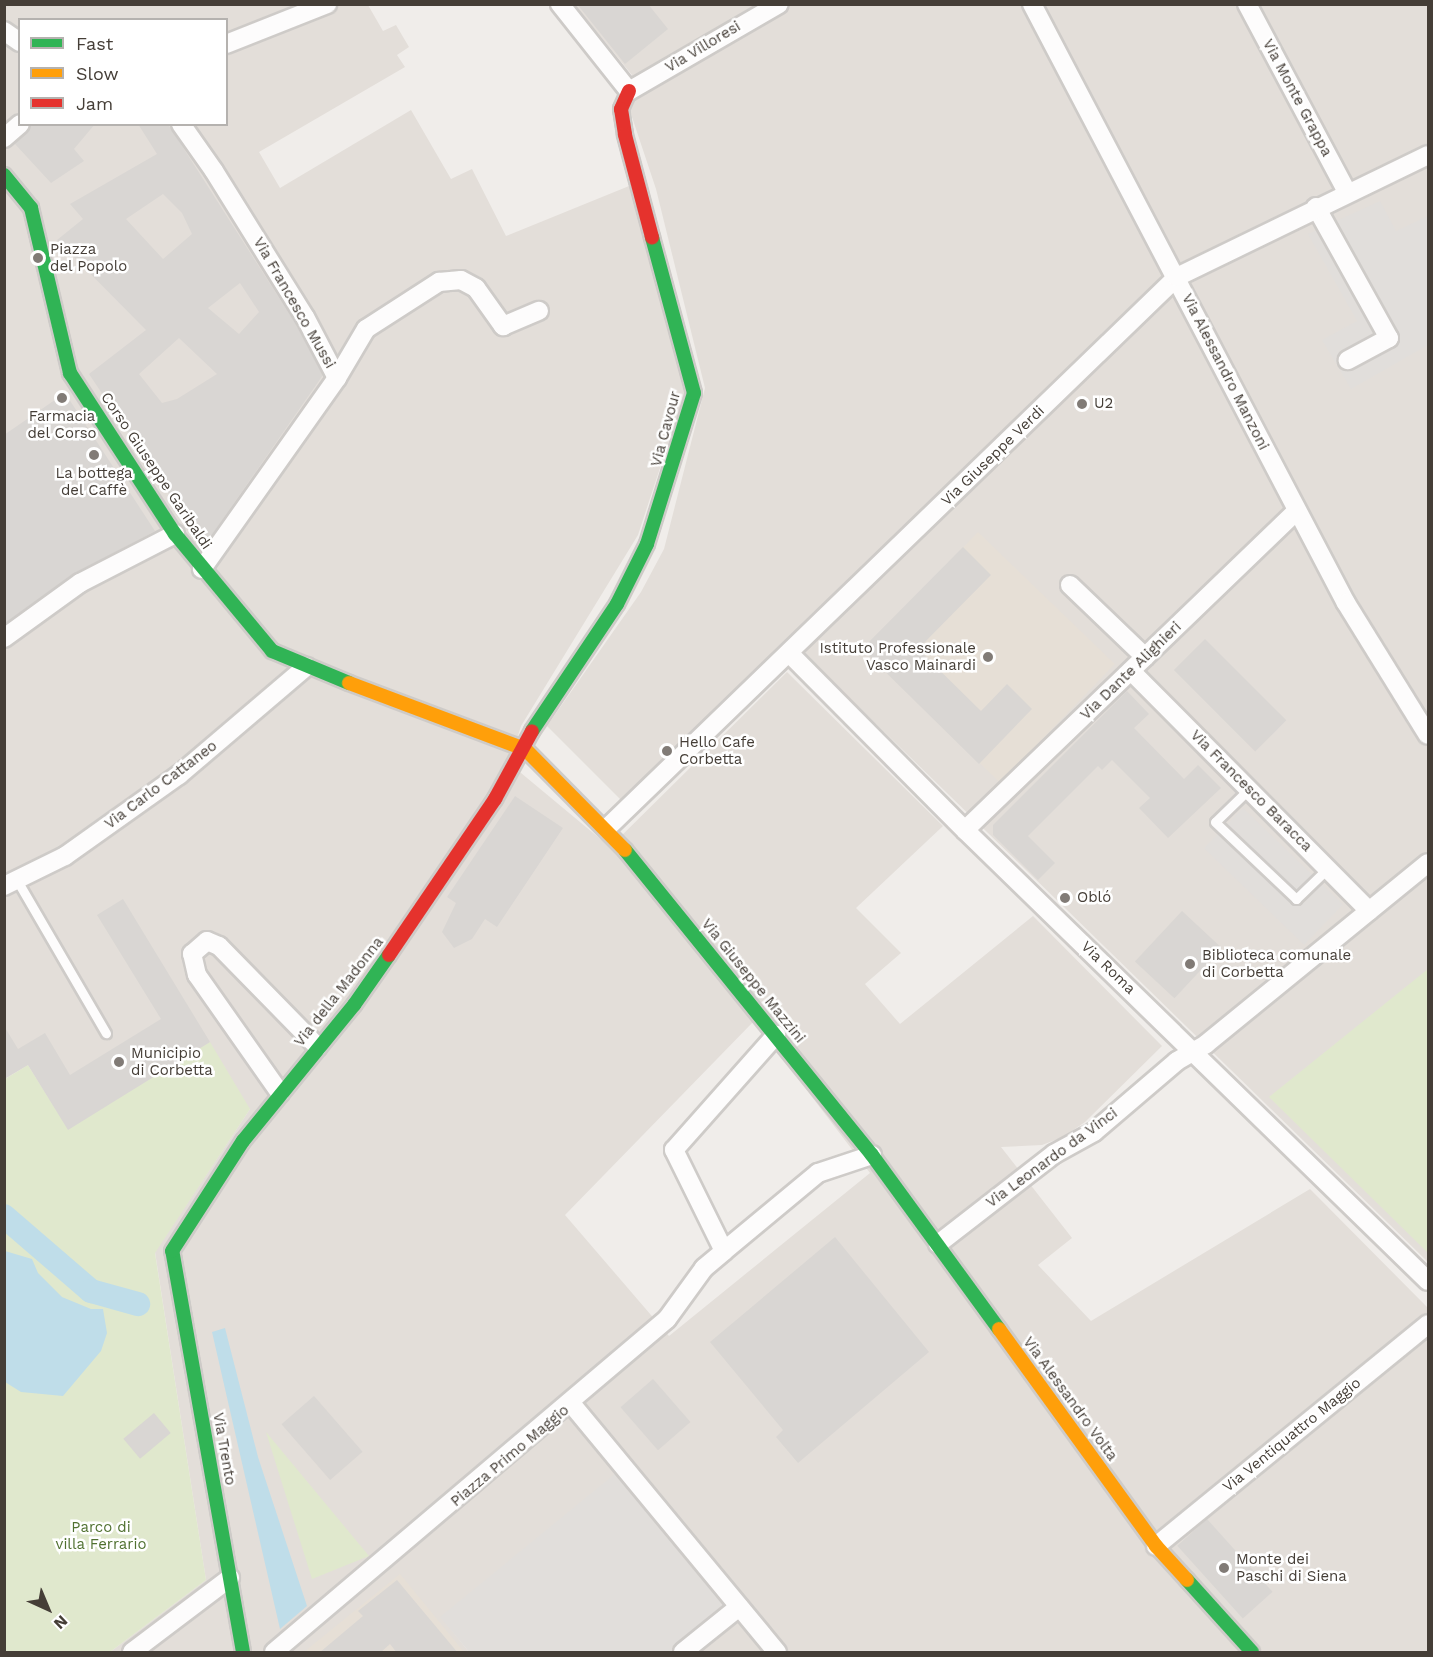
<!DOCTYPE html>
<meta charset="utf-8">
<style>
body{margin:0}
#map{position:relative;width:1433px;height:1657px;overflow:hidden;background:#f0edea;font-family:"Work Sans",sans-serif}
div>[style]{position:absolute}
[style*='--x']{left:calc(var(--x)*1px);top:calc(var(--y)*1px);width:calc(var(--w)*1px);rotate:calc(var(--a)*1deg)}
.residential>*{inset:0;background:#e3ded9}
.education>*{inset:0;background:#e6dfd6;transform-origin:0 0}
.green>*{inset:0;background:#e0e8cd}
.parking>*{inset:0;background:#e1dedb;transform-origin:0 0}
.water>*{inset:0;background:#bfdde9}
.canal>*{height:24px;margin:-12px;padding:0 12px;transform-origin:12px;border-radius:12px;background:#bfdde9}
.building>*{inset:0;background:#d9d6d3;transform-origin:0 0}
.roads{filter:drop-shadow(2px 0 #cecbc8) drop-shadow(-2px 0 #cecbc8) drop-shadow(0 2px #cecbc8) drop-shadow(0 -2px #cecbc8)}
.lane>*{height:9px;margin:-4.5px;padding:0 4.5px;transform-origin:4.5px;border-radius:4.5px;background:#fdfcfc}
.street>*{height:18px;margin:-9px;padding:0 9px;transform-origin:9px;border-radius:9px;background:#fdfcfc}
.fast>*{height:14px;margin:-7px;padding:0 7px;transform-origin:7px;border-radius:7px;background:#30b455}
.slow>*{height:14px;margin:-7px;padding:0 7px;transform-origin:7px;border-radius:7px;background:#ff9f0a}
.jam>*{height:14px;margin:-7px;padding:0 7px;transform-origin:7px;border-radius:7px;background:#e5322d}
.dots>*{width:16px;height:16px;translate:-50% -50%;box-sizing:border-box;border:3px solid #fff;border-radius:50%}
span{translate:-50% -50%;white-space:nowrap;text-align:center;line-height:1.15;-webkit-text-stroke:5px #fff;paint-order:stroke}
.street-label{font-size:15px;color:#453e37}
.poi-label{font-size:15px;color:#453e37}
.left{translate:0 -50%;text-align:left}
.right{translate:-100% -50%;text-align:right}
.park-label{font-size:15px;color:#507130}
.frame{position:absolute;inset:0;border:6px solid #453e37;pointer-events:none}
.legend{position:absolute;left:18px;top:18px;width:210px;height:108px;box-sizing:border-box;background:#fff;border:2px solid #b5b2af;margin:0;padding:8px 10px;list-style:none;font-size:18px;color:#453e37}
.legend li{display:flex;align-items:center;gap:12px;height:30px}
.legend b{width:30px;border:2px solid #b5b2af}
.north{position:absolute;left:18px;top:1579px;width:60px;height:60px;-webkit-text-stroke:4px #fff;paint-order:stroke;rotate:136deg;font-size:16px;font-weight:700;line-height:24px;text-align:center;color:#453e37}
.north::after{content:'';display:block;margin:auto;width:21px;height:27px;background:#453e37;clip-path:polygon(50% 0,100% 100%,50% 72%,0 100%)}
</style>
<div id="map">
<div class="residential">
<i style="clip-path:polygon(evenodd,5px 5px,368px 5px,383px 31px,396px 25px,409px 47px,397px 55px,405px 67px,259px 152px,280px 188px,411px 110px,451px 179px,472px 169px,506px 236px,634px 184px,685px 392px,638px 535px,521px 726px,509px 763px,610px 847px,787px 672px,943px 826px,856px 908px,901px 953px,865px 984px,900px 1024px,1033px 916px,1162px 1046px,1085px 1122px,1063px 1137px,1042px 1145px,1001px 1147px,1072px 1238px,1038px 1265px,1091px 1321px,1310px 1189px,1428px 1308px,1428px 1652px,672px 1652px,726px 1608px,441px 1617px,469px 1652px,110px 1652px,206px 1580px,155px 1252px,250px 1109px,68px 1130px,28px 1065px,5px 1079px,5px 5px,20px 20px,226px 20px,226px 124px,20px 124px,20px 20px,5px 5px,754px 1021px,870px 1173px,669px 1336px,565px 1215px,754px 1021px)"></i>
<i style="clip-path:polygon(575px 5px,1428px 5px,1428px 1262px,790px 640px,622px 801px,547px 726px,641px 592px,664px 549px,705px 388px,656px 189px,628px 105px,632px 75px)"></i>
</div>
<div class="education">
<i style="left:978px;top:532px;width:190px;height:165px;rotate:44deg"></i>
<i style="clip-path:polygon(400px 1574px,464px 1652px,304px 1652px)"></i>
</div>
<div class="green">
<i style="clip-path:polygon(1428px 969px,1428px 1253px,1269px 1097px)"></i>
<i style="clip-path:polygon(210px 1042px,250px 1109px,155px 1253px,206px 1580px,110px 1652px,5px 1652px,5px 1079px,28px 1065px,68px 1129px)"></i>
<i style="clip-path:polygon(266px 1432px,369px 1556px,312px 1579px)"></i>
</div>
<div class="parking">
<i style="clip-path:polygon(1380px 201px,1396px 231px,1428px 216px,1428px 345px,1351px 389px,1322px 340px,1357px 321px,1308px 234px)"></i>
<i style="left:1243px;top:808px;width:139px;height:56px;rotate:44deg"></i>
<i style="clip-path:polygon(616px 1473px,726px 1608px,672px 1652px,469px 1652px,440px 1617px)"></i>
</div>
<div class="water">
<i style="clip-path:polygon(5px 1251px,32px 1259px,38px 1273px,62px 1297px,91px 1309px,103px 1309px,107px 1333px,101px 1351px,63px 1396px,21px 1392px,5px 1382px)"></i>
<i style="clip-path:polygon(225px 1328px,258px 1457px,307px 1606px,280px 1629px,212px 1332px)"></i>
</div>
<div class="canal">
<i style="--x:4;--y:1216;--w:115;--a:40.8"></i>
<i style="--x:91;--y:1291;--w:49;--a:15.5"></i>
</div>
<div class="building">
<i style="clip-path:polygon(577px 4px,648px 4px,668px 29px,625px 64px)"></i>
<i style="clip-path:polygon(31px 124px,95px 124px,74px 149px,84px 161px,51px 183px,15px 144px)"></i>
<i style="clip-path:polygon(evenodd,138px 124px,168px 124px,295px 323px,323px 375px,204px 546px,89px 374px,146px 330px,57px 240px,83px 219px,70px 204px,157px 154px,138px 124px,163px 194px,182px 213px,192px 234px,163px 259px,126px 219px,163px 194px,138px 124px,240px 283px,259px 312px,239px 334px,208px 308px,240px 283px,138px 124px,179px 338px,217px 374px,177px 399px,162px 403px,139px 374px,179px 338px)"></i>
<i style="clip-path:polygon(65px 393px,155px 531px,74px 574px,4px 624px,4px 435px)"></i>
<i style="clip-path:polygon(963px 547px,991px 575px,918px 649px,981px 711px,1007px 684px,1032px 709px,979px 764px,862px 649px)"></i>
<i style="left:1205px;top:639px;width:115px;height:44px;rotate:45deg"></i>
<i style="clip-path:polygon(1127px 691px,1149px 714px,1134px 728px,1184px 779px,1198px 765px,1221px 788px,1168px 838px,1139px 808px,1150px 798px,1112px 760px,1102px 770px,1098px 766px,1028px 836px,1055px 863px,1038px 880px,993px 835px,993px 825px)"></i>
<i style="clip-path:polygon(515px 796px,563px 828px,497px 927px,485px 919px,472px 939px,454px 948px,442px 932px,456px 903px,447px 897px)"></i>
<i style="clip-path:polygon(123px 899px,210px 1042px,68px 1130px,28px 1065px,4px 1079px,4px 1026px,18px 1049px,45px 1033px,70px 1075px,161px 1019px,97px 915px)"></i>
<i style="left:1182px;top:911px;width:54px;height:69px;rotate:43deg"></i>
<i style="clip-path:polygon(835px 1237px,929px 1352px,798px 1463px,776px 1437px,783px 1430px,710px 1342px)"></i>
<i style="left:653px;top:1379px;width:57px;height:43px;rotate:49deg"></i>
<i style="left:314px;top:1396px;width:74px;height:43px;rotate:49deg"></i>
<i style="left:154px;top:1413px;width:26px;height:40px;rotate:50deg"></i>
<i style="left:1207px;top:1519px;width:98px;height:40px;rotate:48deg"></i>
<i style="clip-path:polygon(397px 1580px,458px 1653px,397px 1653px,390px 1644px,380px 1653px,319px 1653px,363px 1616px,358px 1611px)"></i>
</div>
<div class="roads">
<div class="lane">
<i style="--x:1249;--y:789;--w:47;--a:135.9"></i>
<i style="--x:1215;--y:822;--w:112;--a:43.5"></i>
<i style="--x:1296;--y:899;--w:45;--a:-44.1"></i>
<i style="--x:18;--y:882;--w:175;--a:59.8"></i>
</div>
<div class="street">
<i style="--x:560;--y:4;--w:111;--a:51.6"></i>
<i style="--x:629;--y:91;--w:173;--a:-30.1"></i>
<i style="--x:1032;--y:4;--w:676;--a:62.34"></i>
<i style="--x:1346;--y:603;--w:155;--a:58.2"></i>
<i style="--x:1247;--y:4;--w:213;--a:62"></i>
<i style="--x:4;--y:31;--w:19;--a:35"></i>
<i style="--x:226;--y:44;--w:109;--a:-21.6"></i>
<i style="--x:181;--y:124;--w:57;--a:54.9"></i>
<i style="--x:214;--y:171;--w:172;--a:58.1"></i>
<i style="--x:305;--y:317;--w:69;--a:62.3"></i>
<i style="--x:337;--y:378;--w:234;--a:125.3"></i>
<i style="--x:4;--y:138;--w:21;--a:-41"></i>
<i style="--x:1316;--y:207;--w:150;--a:60.9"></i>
<i style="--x:1389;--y:338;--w:47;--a:151.8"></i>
<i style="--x:337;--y:378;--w:57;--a:-59.4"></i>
<i style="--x:366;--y:329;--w:87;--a:-32.8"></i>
<i style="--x:439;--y:282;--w:22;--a:-5"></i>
<i style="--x:461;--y:280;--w:17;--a:28"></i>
<i style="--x:476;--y:288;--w:47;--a:54.6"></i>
<i style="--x:503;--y:326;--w:39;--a:-23"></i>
<i style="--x:1070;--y:585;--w:104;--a:43.8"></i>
<i style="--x:4;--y:638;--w:94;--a:-35.9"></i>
<i style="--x:80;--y:583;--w:107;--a:-27.3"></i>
<i style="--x:789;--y:653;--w:250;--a:45.2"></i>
<i style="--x:965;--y:830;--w:646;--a:44.25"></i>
<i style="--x:1131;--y:671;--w:338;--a:45.2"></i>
<i style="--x:607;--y:828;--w:793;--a:-44.03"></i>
<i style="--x:1177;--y:277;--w:279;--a:-25.9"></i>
<i style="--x:965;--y:830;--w:459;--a:-43.9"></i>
<i style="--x:4;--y:886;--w:68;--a:-26.2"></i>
<i style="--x:65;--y:856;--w:140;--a:-35.4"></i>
<i style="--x:179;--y:775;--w:167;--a:-40.4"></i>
<i style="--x:280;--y:1093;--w:144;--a:-125.1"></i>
<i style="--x:197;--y:975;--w:22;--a:-103"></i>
<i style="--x:192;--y:954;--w:20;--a:-41"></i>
<i style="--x:207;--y:941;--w:13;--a:23"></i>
<i style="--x:219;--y:946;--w:141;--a:45.6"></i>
<i style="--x:938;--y:1244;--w:147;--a:-37.8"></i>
<i style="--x:1054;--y:1154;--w:46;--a:-28.8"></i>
<i style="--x:1094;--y:1132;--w:109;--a:-40.5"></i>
<i style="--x:1177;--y:1061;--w:34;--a:-30"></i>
<i style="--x:1206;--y:1044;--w:286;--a:-39.2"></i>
<i style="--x:724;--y:1251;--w:113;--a:-116.3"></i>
<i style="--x:674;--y:1150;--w:154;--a:-48.4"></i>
<i style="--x:570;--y:1402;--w:325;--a:50.4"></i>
<i style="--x:1156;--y:1546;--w:351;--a:-39.2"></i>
<i style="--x:132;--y:1652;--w:123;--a:-37.1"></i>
<i style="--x:274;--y:1652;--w:515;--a:-40.28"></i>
<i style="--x:667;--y:1319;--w:63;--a:-54"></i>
<i style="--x:704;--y:1268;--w:26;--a:-40"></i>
<i style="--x:724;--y:1251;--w:122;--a:-39.7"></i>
<i style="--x:818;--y:1173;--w:57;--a:-18.4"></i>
<i style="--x:683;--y:1652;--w:72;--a:-38.8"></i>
</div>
<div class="fast">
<i style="--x:4;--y:175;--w:43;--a:50.7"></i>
<i style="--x:31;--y:208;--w:170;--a:76.7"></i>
<i style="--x:70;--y:373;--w:192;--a:56.9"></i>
<i style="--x:175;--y:534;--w:152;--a:50.3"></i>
<i style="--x:272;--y:651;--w:83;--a:22.6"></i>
<i style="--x:532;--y:731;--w:153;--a:-56.2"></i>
<i style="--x:617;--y:604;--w:67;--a:-63.4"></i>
<i style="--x:647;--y:544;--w:158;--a:-72.7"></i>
<i style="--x:694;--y:393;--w:162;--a:-105.1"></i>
<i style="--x:625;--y:850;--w:392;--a:51"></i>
<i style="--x:872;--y:1155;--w:215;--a:53.9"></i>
<i style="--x:1187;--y:1580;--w:97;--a:47.9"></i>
<i style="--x:243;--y:1652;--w:407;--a:-100"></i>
<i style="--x:172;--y:1251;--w:131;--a:-57.2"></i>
<i style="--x:243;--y:1141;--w:176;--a:-50.8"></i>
<i style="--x:354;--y:1005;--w:61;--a:-55"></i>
</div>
<div class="slow">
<i style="--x:349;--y:683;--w:188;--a:20.6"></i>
<i style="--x:525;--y:749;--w:142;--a:45.3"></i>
<i style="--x:999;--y:1329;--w:268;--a:54.1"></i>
<i style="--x:1156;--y:1546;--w:46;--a:47.6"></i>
</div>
<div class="jam">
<i style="--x:629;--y:91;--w:20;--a:114"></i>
<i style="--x:621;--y:109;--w:26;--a:81"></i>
<i style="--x:625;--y:135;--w:106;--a:75.2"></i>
<i style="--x:389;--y:955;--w:189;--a:-55.8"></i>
<i style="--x:495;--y:799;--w:77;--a:-61.4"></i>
</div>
</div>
<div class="dots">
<i style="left:38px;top:258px;background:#817b76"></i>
<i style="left:62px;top:398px;background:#817b76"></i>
<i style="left:1082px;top:404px;background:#817b76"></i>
<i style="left:94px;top:455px;background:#817b76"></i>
<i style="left:988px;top:657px;background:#817b76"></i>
<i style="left:667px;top:751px;background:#817b76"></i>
<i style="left:1065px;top:898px;background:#817b76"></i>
<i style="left:1190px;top:964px;background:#817b76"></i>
<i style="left:119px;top:1062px;background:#817b76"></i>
<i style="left:1224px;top:1568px;background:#817b76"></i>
</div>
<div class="street-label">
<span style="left:703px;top:47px;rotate:-31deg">Via Villoresi</span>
<span style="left:1297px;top:98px;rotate:62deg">Via Monte Grappa</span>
<span style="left:294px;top:303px;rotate:60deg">Via Francesco Mussi</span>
<span style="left:1225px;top:372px;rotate:63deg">Via Alessandro Manzoni</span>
<span style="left:666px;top:429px;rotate:-75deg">Via Cavour</span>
<span style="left:993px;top:456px;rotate:-44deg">Via Giuseppe Verdi</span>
<span style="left:156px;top:471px;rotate:56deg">Corso Giuseppe Garibaldi</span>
<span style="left:1131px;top:671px;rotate:-44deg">Via Dante Alighieri</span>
<span style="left:161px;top:785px;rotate:-37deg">Via Carlo Cattaneo</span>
<span style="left:1251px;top:791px;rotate:45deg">Via Francesco Baracca</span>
<span style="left:1108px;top:968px;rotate:44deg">Via Roma</span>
<span style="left:753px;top:981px;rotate:51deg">Via Giuseppe Mazzini</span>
<span style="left:339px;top:992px;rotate:-52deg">Via della Madonna</span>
<span style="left:1052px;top:1158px;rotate:-36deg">Via Leonardo da Vinci</span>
<span style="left:1070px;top:1399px;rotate:54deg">Via Alessandro Volta</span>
<span style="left:1292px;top:1435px;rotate:-39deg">Via Ventiquattro Maggio</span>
<span style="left:224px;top:1449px;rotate:80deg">Via Trento</span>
<span style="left:510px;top:1456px;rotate:-40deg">Piazza Primo Maggio</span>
</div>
<div class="poi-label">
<span class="left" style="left:50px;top:258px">Piazza<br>del Popolo</span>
<span class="left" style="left:1094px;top:404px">U2</span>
<span style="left:62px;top:425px">Farmacia<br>del Corso</span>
<span style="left:94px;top:482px">La bottega<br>del Caffè</span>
<span class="right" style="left:976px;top:657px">Istituto Professionale<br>Vasco Mainardi</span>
<span class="left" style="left:679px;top:751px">Hello Cafe<br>Corbetta</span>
<span class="left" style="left:1077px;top:898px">Obló</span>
<span class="left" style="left:1202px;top:964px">Biblioteca comunale<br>di Corbetta</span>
<span class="left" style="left:131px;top:1062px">Municipio<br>di Corbetta</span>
<span class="left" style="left:1236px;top:1568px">Monte dei<br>Paschi di Siena</span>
</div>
<div class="park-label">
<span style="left:101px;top:1536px">Parco di<br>villa Ferrario</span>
</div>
<div class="frame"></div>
<ul class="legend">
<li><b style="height:8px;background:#30b455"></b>Fast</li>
<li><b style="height:8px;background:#ff9f0a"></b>Slow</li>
<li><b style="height:8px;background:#e5322d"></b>Jam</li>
</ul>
<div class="north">N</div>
</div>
